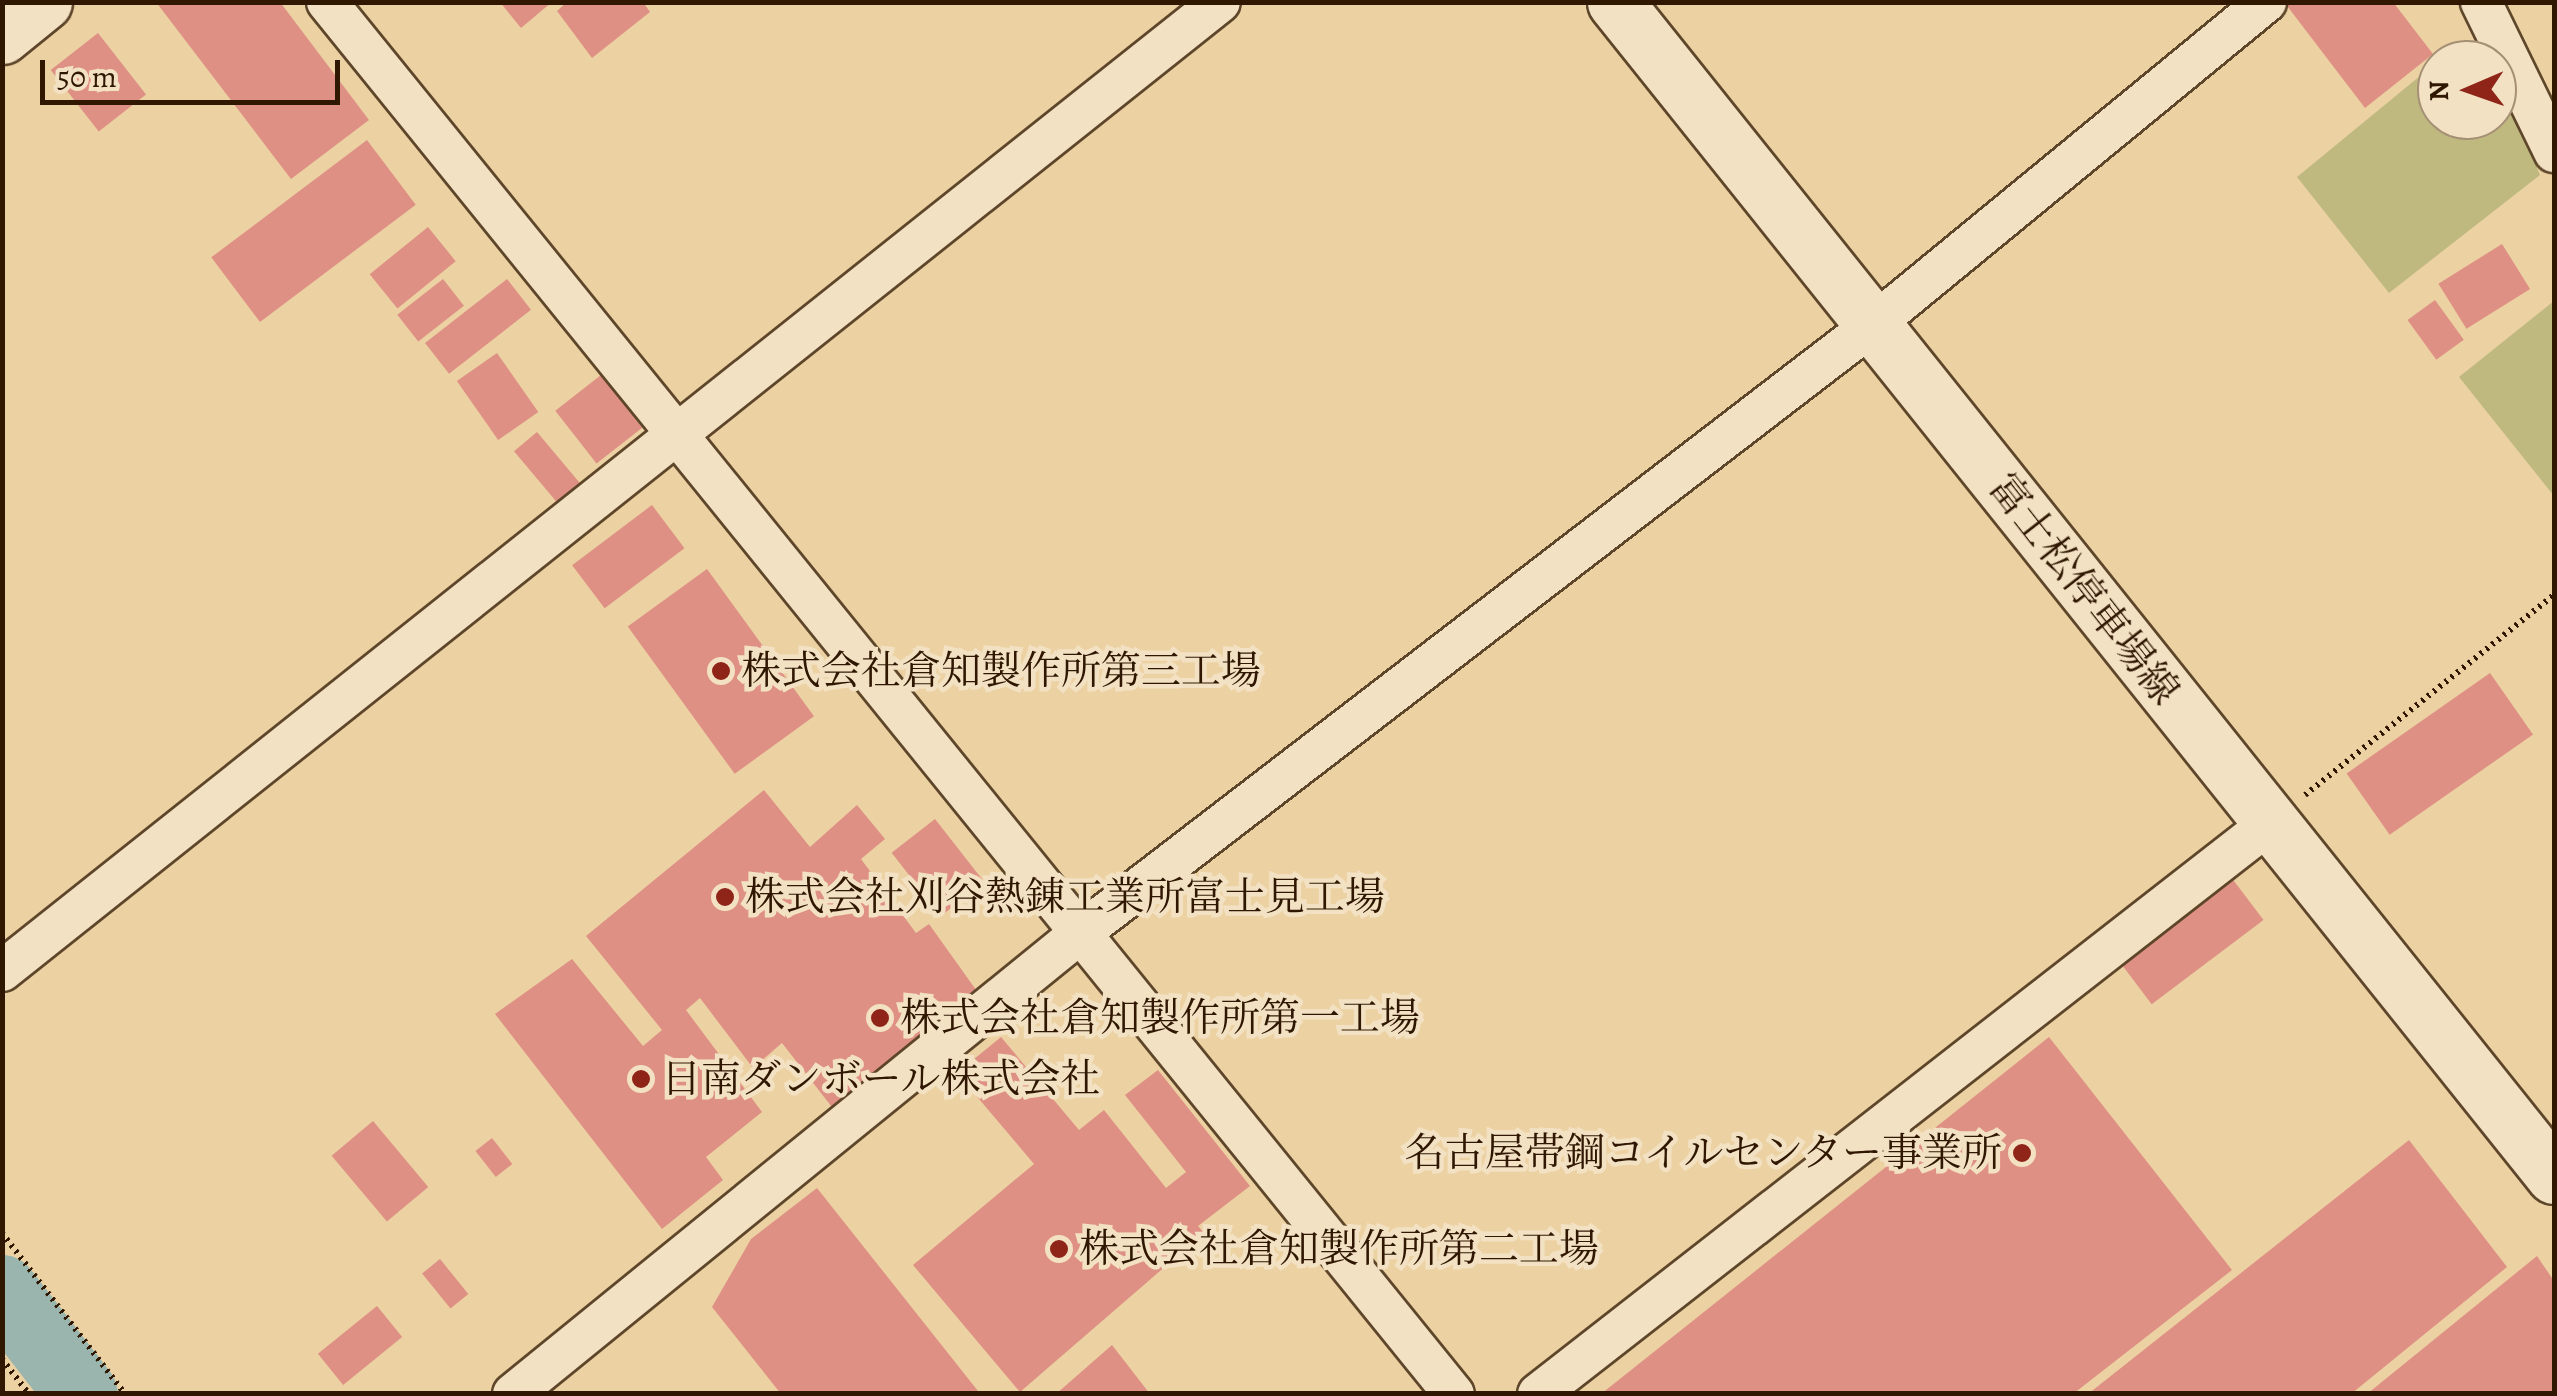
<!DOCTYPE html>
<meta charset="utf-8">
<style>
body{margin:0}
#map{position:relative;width:2557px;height:1396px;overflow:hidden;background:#ecd1a3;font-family:Alegreya,"Noto Serif JP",serif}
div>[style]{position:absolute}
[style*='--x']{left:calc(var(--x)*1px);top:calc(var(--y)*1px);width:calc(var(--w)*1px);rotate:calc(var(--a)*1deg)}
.green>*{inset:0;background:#bfb980}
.river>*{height:72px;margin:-36px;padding:0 36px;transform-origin:36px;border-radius:36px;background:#9ab5ae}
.building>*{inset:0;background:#df9084;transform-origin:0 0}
.path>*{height:6px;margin-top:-3px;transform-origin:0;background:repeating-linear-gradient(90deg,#2f1702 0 2.5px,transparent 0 7.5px)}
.roads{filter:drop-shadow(2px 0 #5e462a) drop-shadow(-2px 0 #5e462a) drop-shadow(0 2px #5e462a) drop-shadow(0 -2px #5e462a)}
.street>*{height:40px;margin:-20px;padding:0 20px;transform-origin:20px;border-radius:20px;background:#f3e1c3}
.secondary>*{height:55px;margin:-27.5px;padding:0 27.5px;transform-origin:27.5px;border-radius:27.5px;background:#f3e1c3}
.dots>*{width:28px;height:28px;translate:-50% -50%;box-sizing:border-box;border:5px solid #f3e1c3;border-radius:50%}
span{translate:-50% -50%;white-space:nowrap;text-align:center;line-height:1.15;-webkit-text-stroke:9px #f3e1c3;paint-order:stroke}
.street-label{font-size:40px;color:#2f1702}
.poi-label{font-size:40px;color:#2f1702}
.left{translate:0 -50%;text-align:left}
.right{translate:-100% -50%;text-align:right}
.frame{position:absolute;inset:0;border:5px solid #2f1702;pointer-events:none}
.north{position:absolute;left:2417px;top:40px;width:100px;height:100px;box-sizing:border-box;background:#f3e1c3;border:2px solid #a59076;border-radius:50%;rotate:268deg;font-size:28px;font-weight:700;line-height:40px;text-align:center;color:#2f1702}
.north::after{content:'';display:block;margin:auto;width:35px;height:45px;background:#8f2418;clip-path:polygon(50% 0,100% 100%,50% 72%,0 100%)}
.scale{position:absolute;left:40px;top:60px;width:300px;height:45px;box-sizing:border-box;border:5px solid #2f1702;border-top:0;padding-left:12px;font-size:30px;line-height:35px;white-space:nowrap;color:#2f1702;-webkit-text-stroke:8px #f3e1c3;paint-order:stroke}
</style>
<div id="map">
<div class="green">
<i style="clip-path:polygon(2437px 62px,2437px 120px,2497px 120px,2497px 76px,2540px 175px,2389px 293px,2297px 177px)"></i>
<i style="clip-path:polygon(2554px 301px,2554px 496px,2459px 377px)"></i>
</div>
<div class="river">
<i style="--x:2;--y:1291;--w:130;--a:52.2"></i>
</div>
<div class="building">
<i style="clip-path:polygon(156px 2px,280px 2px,369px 120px,291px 179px)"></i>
<i style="clip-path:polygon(500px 2px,552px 2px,521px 28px)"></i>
<i style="clip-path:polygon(567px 2px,643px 2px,650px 12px,592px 58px,557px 11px)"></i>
<i style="clip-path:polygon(2284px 2px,2393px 2px,2433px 54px,2365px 108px)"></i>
<i style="left:98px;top:33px;width:78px;height:60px;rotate:52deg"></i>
<i style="left:367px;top:140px;width:81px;height:195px;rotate:53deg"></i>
<i style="left:428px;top:227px;width:44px;height:75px;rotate:51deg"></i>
<i style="left:2502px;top:244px;width:53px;height:75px;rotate:58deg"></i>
<i style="left:443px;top:279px;width:34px;height:58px;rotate:52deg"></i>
<i style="left:507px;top:279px;width:39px;height:104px;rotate:52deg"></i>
<i style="left:2435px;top:300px;width:49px;height:34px;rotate:54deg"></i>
<i style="left:497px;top:353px;width:72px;height:49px;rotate:55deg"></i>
<i style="left:601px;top:375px;width:67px;height:58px;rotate:52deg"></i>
<i style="left:537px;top:432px;width:67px;height:30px;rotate:50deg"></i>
<i style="left:652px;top:505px;width:54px;height:100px;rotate:53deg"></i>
<i style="left:707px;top:569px;width:182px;height:98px;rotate:54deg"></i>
<i style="left:2490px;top:673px;width:75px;height:175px;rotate:55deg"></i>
<i style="clip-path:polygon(764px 790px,810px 847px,857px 805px,885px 839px,861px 859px,916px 933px,929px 924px,979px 994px,835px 1111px,782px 1043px,753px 1068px,700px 998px,686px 1010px,762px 1112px,706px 1157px,723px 1180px,662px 1229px,495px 1014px,572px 959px,643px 1046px,662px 1030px,586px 936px)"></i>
<i style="left:935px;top:819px;width:80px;height:55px;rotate:52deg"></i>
<i style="left:2228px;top:873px;width:59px;height:140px;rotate:53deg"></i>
<i style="clip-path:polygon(1001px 1037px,1079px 1130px,1104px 1110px,1166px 1188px,1186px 1172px,1125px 1095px,1158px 1070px,1250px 1186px,1198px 1226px,1204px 1233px,1020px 1392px,913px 1265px,1034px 1164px,957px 1073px)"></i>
<i style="clip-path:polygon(2049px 1037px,2232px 1270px,2073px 1394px,1601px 1394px)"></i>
<i style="left:373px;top:1121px;width:86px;height:54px;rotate:50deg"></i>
<i style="left:492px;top:1138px;width:33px;height:21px;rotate:52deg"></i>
<i style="clip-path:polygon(2409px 1140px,2507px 1267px,2351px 1394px,2088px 1394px)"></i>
<i style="clip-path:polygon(817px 1188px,978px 1391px,976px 1394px,781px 1394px,712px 1307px,751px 1239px)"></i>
<i style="clip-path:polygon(2537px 1256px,2554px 1281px,2554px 1394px,2367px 1394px)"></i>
<i style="left:440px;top:1259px;width:45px;height:23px;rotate:51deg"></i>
<i style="left:377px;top:1306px;width:40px;height:76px;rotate:51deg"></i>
<i style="clip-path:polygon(1112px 1345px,1150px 1394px,1056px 1394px)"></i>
</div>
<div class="path">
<i style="--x:2305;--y:795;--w:319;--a:-38.8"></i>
<i style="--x:2;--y:1233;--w:203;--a:52.6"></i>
<i style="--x:2;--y:1359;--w:44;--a:52.4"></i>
</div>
<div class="roads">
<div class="street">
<i style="--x:327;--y:2;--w:1791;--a:51.01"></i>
<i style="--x:2481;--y:2;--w:167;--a:64"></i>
<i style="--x:2;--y:971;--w:1556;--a:-38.5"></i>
<i style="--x:513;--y:1394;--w:729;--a:-39.1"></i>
<i style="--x:1079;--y:934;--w:1003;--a:-37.51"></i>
<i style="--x:1875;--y:323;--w:506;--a:-39.39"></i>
<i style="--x:1538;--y:1394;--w:927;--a:-37.95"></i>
</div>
<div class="secondary">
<i style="--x:1615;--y:2;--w:1503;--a:51.35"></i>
<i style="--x:2;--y:36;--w:54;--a:-39"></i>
</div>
</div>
<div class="dots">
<i style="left:721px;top:671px;background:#8f2418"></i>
<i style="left:725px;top:897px;background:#8f2418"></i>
<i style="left:880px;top:1018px;background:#8f2418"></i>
<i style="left:641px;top:1079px;background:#8f2418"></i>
<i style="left:2022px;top:1153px;background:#8f2418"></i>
<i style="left:1059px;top:1249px;background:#8f2418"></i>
</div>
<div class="street-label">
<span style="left:2084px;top:589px;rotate:52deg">富士松停車場線</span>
</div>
<div class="poi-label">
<span class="left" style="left:741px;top:671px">株式会社倉知製作所第三工場</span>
<span class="left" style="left:745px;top:897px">株式会社刈谷熱錬工業所富士見工場</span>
<span class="left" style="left:900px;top:1018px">株式会社倉知製作所第一工場</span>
<span class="left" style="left:661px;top:1079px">日南ダンボール株式会社</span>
<span class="right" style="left:2002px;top:1153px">名古屋帯鋼コイルセンター事業所</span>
<span class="left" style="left:1079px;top:1249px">株式会社倉知製作所第二工場</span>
</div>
<div class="frame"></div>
<div class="north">N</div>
<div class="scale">50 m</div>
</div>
